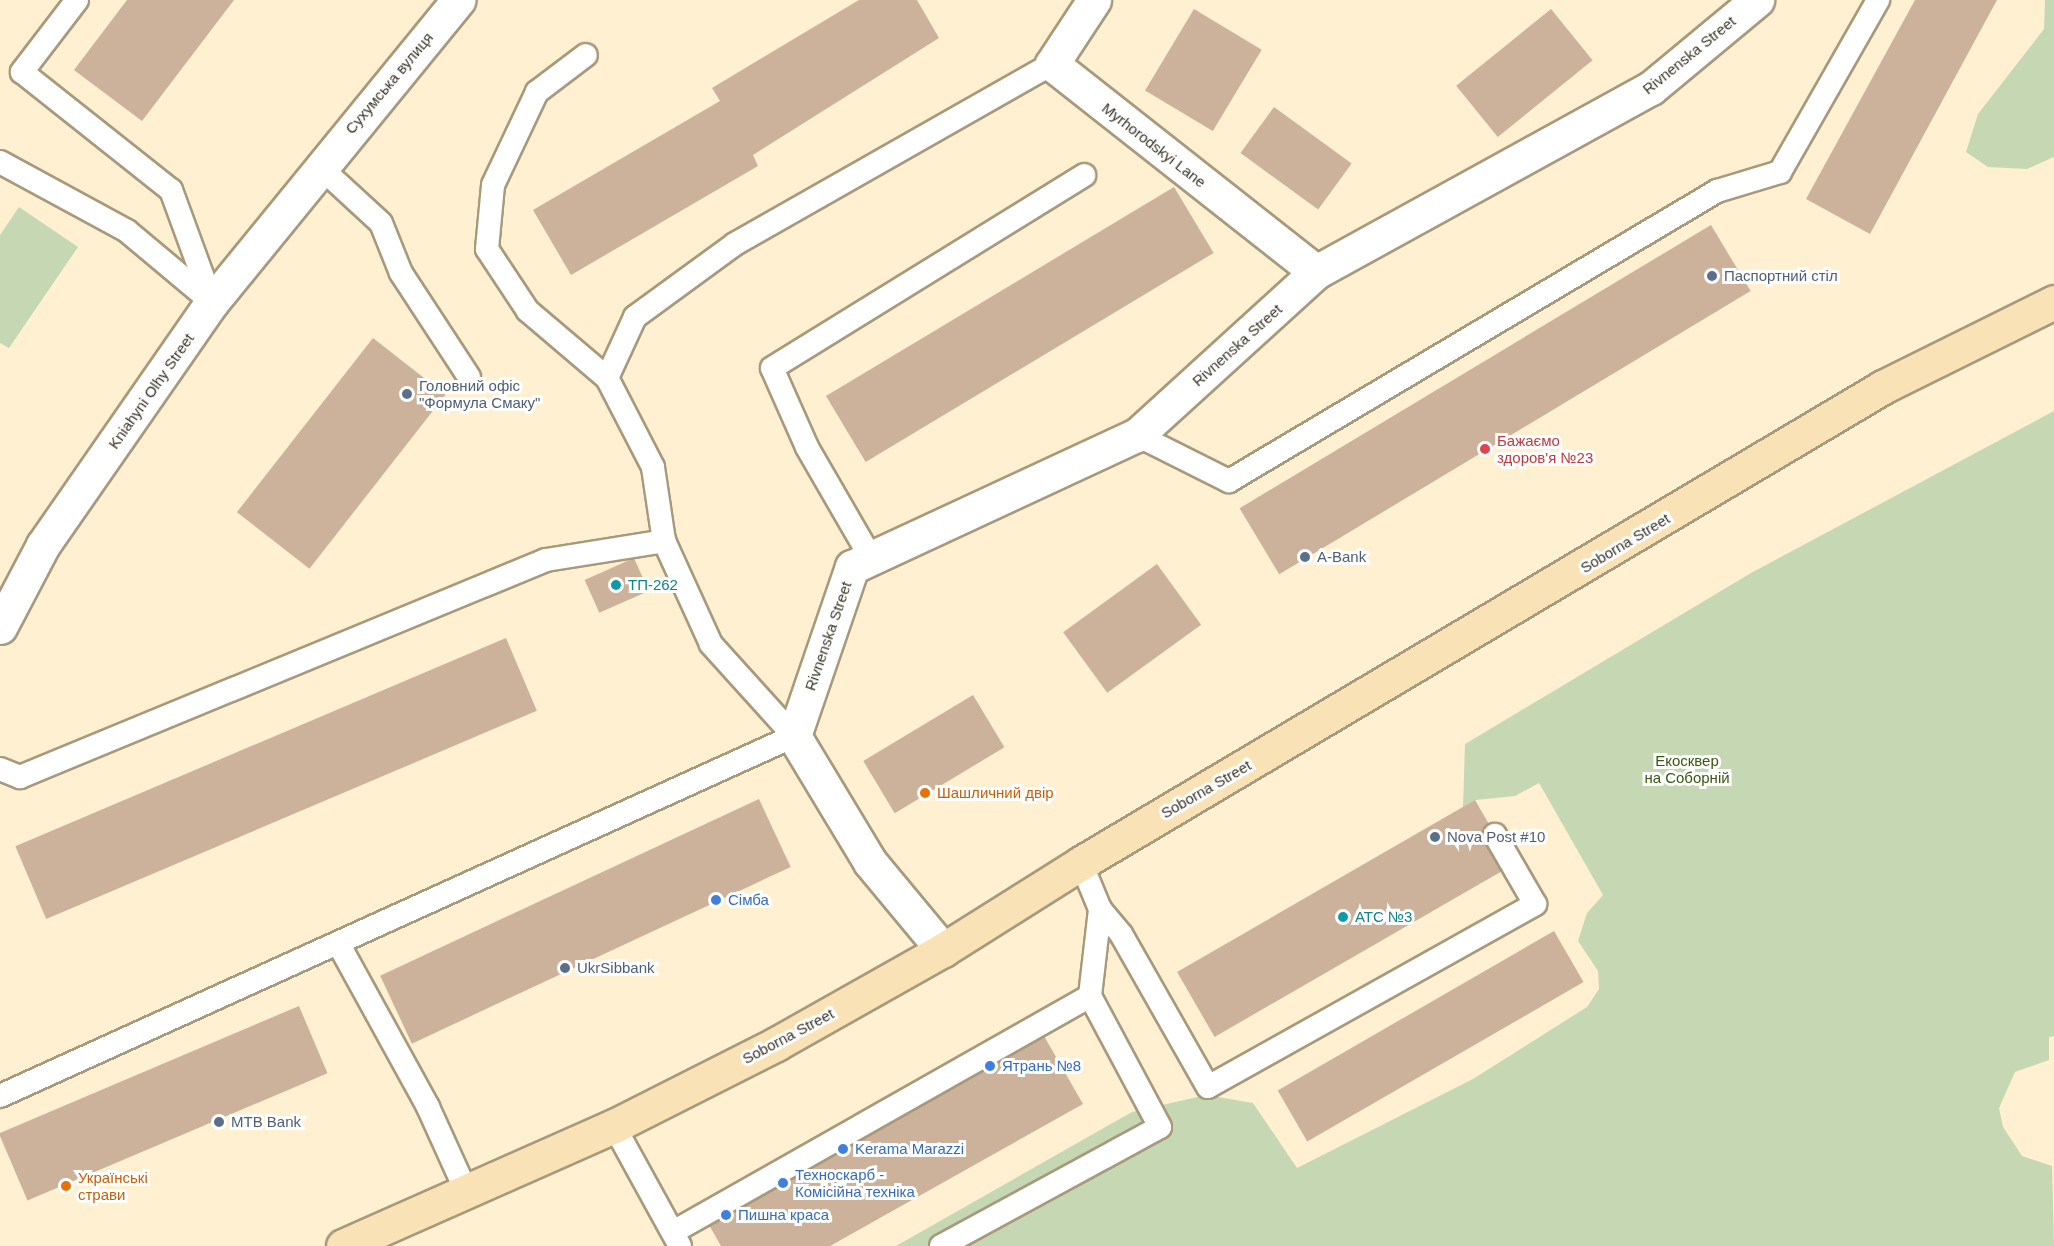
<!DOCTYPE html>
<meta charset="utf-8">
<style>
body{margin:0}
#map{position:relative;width:2054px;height:1246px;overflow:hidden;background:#fef0d0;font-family:Arial,sans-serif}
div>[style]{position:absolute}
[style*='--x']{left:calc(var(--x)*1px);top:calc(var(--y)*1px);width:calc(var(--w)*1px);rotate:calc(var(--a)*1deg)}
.green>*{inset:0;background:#c5d8b3}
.building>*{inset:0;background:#ccb29a;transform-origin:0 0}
.roads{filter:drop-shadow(2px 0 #a7997c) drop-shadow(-2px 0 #a7997c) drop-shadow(0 2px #a7997c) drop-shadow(0 -2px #a7997c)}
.lane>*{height:22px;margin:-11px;padding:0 11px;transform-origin:11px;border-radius:11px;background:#fff}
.street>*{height:33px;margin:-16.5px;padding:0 16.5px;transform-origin:16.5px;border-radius:16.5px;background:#fff}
.primary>*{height:33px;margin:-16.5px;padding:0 16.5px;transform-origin:16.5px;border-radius:16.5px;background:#f9e2b5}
.dots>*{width:16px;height:16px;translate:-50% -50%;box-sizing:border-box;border:3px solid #fff;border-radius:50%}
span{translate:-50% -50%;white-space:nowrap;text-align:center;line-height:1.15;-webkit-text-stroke:6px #fff;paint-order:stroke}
.street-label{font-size:15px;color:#393427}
.service-label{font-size:15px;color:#4e5e75}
.left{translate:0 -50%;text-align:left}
.health-label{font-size:15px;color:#be3a42}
.culture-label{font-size:15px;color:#0d838f}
.park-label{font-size:15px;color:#38560e}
.food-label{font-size:15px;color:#c56008}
.shop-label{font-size:15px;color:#366cbe}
</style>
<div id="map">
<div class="green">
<i style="clip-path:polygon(2045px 0,2054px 0,2054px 157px,2027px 169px,1988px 167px,1966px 152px,1978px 114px,2044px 29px)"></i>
<i style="clip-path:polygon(19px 207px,78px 247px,9px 348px,0 343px,0 235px)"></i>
<i style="clip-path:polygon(2054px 411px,2054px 1036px,2049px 1037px,2049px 1060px,2015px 1072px,1999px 1108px,2003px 1127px,2022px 1156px,2052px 1166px,2054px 1246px,896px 1246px,1132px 1112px,1206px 1095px,1253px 1103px,1297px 1168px,1473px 1079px,1587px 1007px,1599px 989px,1598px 971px,1578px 941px,1587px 913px,1603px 895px,1539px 783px,1515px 796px,1475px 800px,1463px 807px,1465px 744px,1751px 573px)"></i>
</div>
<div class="building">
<i style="clip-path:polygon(127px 0,234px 0,142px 121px,74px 70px)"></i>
<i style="clip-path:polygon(859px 0,917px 0,939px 38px,753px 155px,758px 166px,571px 275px,533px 210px,720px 101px,712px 88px)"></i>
<i style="clip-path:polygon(1915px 0,1997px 0,1870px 234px,1806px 199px)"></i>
<i style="left:1194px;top:9px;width:79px;height:95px;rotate:31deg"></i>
<i style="left:1551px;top:9px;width:66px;height:122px;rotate:51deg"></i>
<i style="left:1274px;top:107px;width:96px;height:57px;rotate:36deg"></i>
<i style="left:1174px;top:187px;width:77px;height:406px;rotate:59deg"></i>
<i style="left:1711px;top:225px;width:77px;height:550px;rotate:59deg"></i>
<i style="left:373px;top:338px;width:92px;height:221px;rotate:38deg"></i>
<i style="left:634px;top:558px;width:36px;height:54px;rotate:66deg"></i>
<i style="left:1157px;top:564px;width:75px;height:116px;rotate:54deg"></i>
<i style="left:506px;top:638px;width:79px;height:533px;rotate:67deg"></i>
<i style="left:973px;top:695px;width:61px;height:128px;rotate:59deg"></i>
<i style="left:759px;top:799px;width:75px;height:418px;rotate:65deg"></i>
<i style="left:1475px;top:800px;width:75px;height:344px;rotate:60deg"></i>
<i style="left:1554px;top:931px;width:59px;height:319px;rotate:60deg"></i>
<i style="left:299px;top:1006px;width:73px;height:326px;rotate:67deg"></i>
<i style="clip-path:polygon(1044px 1036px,1083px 1104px,830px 1246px,721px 1246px,709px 1225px)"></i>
</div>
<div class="roads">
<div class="lane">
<i style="--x:77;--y:0;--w:91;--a:127.4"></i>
<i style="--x:22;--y:72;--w:190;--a:38.4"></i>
<i style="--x:171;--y:190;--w:119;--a:69.9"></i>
<i style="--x:0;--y:162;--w:145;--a:28.5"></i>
<i style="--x:127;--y:231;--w:111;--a:39.9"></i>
<i style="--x:319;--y:166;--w:84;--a:42.6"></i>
<i style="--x:381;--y:223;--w:54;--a:68.2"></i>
<i style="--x:401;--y:273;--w:124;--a:56.8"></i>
<i style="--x:607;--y:378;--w:67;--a:-65.3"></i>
<i style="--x:635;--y:317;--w:124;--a:-36.1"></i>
<i style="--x:735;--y:244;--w:365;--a:-29.6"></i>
<i style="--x:1137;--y:435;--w:103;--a:26.6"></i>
<i style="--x:1229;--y:481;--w:568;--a:-30.72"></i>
<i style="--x:1717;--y:191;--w:66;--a:-16.8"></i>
<i style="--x:1780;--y:172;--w:198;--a:-60.3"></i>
<i style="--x:871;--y:558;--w:128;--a:-120"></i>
<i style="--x:807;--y:447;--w:86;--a:-113.9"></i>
<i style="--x:772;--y:368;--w:367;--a:-31.7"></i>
<i style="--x:0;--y:769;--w:22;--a:22"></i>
<i style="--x:20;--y:777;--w:569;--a:-22.42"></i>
<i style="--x:546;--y:560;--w:120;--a:-9.1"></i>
<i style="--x:1100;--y:909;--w:33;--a:50"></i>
<i style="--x:1121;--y:934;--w:176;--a:60.4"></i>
<i style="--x:1208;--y:1087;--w:375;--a:-29.2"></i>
<i style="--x:1535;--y:904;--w:80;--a:-120.1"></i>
<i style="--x:338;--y:943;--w:187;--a:61.2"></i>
<i style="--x:428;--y:1107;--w:94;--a:65.6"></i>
<i style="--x:0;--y:1096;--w:872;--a:-24.39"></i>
<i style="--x:794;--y:736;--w:124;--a:-132.1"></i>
<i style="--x:711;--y:644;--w:113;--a:-114.5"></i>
<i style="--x:664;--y:541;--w:75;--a:-98.5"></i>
<i style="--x:653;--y:467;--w:100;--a:-117.3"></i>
<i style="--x:607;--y:378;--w:104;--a:-139.7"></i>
<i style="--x:528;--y:311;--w:74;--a:-123.5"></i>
<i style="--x:487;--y:249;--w:64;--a:-84.6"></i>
<i style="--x:493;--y:185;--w:103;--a:-64.7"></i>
<i style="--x:537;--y:92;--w:61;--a:-37.1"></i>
<i style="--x:614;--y:1126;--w:137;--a:61.2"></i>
<i style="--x:673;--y:1232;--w:479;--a:-29.5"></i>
<i style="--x:941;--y:1246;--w:249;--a:-28.5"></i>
<i style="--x:1160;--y:1127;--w:149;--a:-118.1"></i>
<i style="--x:1090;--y:996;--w:88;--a:-83.4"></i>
<i style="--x:1100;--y:909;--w:50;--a:-112.4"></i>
</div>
<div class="street">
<i style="--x:1094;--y:0;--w:77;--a:123.3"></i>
<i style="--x:1052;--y:64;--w:336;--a:38.2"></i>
<i style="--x:0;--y:627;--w:93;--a:-62.3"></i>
<i style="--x:43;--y:545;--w:296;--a:-55.2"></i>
<i style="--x:212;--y:302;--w:390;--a:-50.8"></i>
<i style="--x:943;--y:950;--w:114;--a:-129.7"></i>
<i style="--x:870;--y:862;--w:147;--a:-121.1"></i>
<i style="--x:794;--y:736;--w:179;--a:-71.1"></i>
<i style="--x:852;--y:567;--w:314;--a:-24.9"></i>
<i style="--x:1137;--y:435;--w:242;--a:-42.3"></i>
<i style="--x:1316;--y:272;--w:382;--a:-28.8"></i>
<i style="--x:1651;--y:88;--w:138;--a:-39.7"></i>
</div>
<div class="primary">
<i style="--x:343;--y:1246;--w:296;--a:-23.9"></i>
<i style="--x:614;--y:1126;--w:182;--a:-26.8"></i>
<i style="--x:776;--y:1044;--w:192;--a:-29.4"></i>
<i style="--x:943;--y:950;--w:163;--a:-32.2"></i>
<i style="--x:1081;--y:863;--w:933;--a:-30.69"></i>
<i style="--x:1883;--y:387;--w:191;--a:-26.4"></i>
</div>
</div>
<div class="dots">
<i style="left:1712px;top:276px;background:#5c6f8a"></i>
<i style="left:407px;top:394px;background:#5c6f8a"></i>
<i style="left:1485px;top:449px;background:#e0444e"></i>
<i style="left:1305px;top:557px;background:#5c6f8a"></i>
<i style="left:616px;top:585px;background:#0f9aa8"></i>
<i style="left:925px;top:793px;background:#e8710a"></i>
<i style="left:1435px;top:837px;background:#5c6f8a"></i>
<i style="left:716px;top:900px;background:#3f7fe0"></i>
<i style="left:1343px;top:917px;background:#0f9aa8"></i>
<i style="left:565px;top:968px;background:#5c6f8a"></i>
<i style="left:990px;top:1066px;background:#3f7fe0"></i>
<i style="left:219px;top:1122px;background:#5c6f8a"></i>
<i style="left:843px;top:1149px;background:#3f7fe0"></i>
<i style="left:783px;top:1183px;background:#3f7fe0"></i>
<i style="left:66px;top:1186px;background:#e8710a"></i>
<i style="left:726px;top:1215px;background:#3f7fe0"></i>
</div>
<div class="street-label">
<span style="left:1689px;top:55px;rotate:-39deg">Rivnenska Street</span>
<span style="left:389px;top:83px;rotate:-50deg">Сухумська вулиця</span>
<span style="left:1154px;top:145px;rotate:38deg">Myrhorodskyi Lane</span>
<span style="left:1237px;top:345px;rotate:-42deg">Rivnenska Street</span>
<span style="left:151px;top:391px;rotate:-55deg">Kniahyni Olhy Street</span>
<span style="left:1625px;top:543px;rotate:-31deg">Soborna Street</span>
<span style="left:828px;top:636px;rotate:-71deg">Rivnenska Street</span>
<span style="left:1206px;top:789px;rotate:-30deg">Soborna Street</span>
<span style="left:788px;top:1036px;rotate:-28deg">Soborna Street</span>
</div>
<div class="service-label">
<span class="left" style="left:1724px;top:276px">Паспортний стіл</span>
<span class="left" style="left:419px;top:394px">Головний офіс<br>"Формула Смаку"</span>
<span class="left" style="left:1317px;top:557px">A-Bank</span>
<span class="left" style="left:1447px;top:837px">Nova Post #10</span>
<span class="left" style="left:577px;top:968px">UkrSibbank</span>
<span class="left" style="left:231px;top:1122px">MTB Bank</span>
</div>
<div class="health-label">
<span class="left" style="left:1497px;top:449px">Бажаємо<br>здоров'я №23</span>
</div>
<div class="culture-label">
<span class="left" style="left:628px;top:585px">ТП-262</span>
<span class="left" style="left:1355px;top:917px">АТС №3</span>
</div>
<div class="park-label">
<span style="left:1687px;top:769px">Екосквер<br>на Соборній</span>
</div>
<div class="food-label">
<span class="left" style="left:937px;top:793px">Шашличний двір</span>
<span class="left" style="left:78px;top:1186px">Українські<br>страви</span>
</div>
<div class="shop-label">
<span class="left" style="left:728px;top:900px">Сімба</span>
<span class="left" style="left:1002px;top:1066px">Ятрань №8</span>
<span class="left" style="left:855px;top:1149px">Kerama Marazzi</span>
<span class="left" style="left:795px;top:1183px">Техноскарб -<br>Комісійна техніка</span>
<span class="left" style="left:738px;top:1215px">Пишна краса</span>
</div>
</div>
